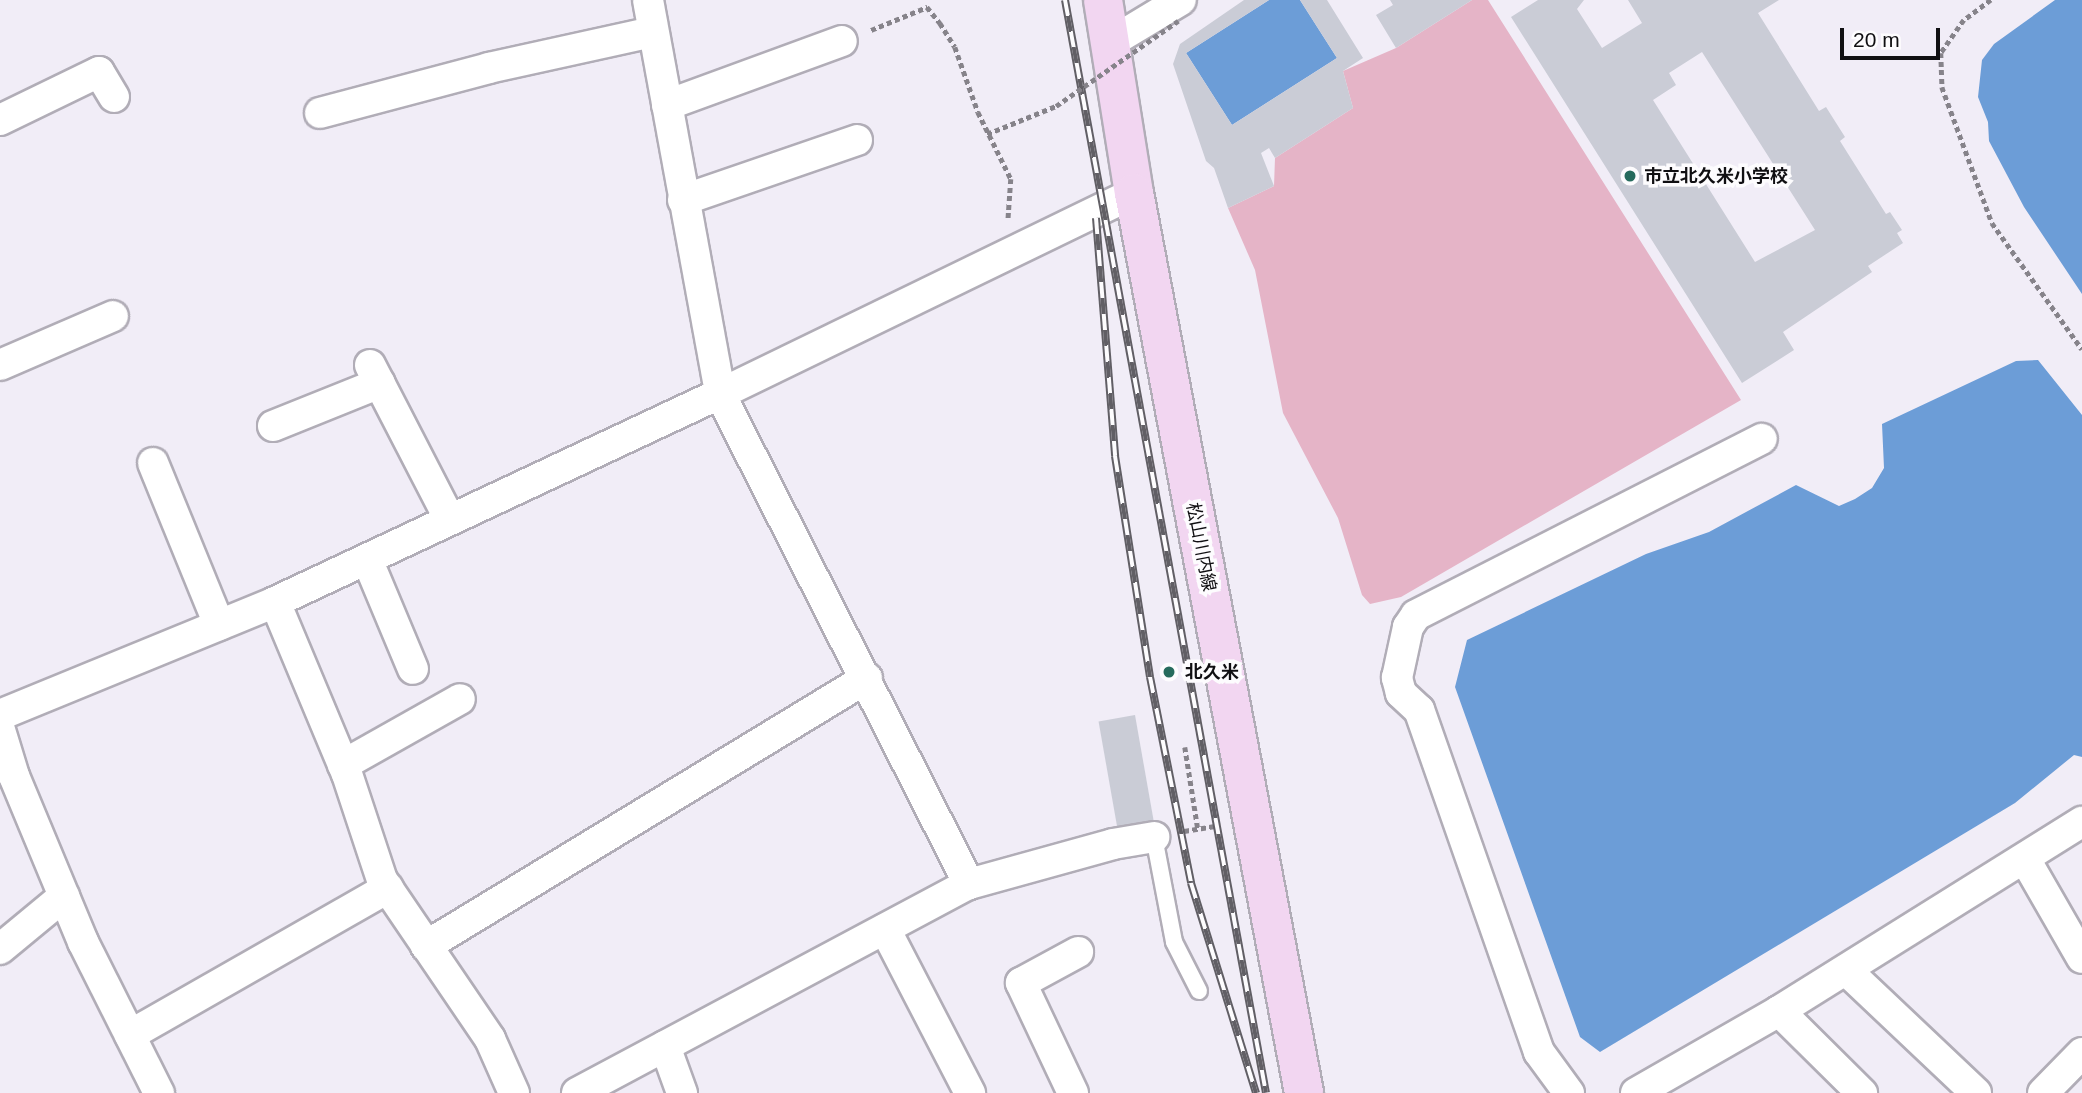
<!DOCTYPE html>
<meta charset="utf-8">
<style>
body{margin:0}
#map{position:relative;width:2082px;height:1093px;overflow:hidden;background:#f1edf7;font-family:Arial,"Noto Sans JP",sans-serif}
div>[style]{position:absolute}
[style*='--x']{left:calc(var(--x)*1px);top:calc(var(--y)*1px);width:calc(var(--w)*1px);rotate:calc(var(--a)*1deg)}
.green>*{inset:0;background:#e5b4c7}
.water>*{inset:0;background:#6c9dd7}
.building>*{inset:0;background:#caccd6;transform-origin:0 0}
.path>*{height:4.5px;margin-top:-2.25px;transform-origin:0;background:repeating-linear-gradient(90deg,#86838a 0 5px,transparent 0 8.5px)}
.roads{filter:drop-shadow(2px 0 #b1adb7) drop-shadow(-2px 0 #b1adb7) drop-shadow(0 2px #b1adb7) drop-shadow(0 -2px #b1adb7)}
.lane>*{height:16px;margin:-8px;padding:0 8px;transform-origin:8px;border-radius:8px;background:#fff}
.street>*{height:30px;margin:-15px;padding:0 15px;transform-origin:15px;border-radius:15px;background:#fff}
.secondary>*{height:38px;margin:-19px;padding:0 19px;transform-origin:19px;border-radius:19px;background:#f2d6f1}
.rail>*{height:8px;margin-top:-4px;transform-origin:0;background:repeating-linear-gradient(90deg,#fdfcfe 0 16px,#615f65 0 32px);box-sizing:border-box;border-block:2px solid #615f65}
.path-bridge>*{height:4.5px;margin-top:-2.25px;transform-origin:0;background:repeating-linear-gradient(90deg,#86838a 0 5px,transparent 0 8.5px)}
.dots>*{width:19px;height:19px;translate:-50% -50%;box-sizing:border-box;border:4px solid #fdfcfe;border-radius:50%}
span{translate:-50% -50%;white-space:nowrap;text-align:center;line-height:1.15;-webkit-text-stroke:7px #fdfcfe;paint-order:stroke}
.poi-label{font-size:18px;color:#100f12;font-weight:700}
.left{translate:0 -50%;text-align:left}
.street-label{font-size:18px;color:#100f12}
.scale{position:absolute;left:1840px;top:28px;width:100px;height:32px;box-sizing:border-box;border:4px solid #100f12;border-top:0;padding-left:9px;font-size:21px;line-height:24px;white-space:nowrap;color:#100f12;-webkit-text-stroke:5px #fdfcfe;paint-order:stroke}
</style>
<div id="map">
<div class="green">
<i style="clip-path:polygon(1472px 0,1488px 0,1741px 400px,1401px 597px,1370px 604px,1362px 595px,1338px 518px,1283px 413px,1255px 270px,1228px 208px,1274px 186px,1275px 158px,1353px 108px,1343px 71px,1396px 48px)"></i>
</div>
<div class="water">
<i style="clip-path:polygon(1269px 0,1300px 0,1337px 58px,1232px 125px,1186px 53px)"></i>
<i style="clip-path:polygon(2055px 0,2082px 0,2082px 294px,2024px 207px,1989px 141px,1988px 122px,1978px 97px,1982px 60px,1994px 44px)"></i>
<i style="clip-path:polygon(2038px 360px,2082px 415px,2082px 757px,2074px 755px,2015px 803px,1600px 1052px,1580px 1037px,1455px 687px,1467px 640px,1646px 554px,1709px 532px,1796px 485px,1839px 506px,1855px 499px,1872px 488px,1884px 468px,1882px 424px,2016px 361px)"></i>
</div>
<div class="building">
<i style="clip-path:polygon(1244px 0,1269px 0,1186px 53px,1232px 125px,1337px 58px,1300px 0,1327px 0,1363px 58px,1343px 71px,1353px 108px,1275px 158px,1269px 148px,1261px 153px,1274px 186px,1228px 208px,1214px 168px,1206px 161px,1173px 64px,1180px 44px)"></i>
<i style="clip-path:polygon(1390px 0,1472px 0,1396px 48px,1376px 15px,1393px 5px)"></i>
<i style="clip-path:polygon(evenodd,1538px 0,1584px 0,1577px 9px,1602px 48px,1642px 23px,1628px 0,1779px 0,1758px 13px,1819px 111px,1826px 107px,1845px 137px,1840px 141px,1886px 214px,1890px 212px,1902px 230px,1897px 233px,1903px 243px,1868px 266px,1872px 272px,1783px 332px,1794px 350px,1742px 383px,1511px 17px,1538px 0,1702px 52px,1815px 230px,1755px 262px,1653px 100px,1676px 85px,1669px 73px,1702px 52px)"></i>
<i style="left:1135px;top:715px;width:111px;height:37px;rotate:80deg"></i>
</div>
<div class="path">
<i style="--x:1991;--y:0;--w:34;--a:143"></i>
<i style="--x:1964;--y:20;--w:40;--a:124.9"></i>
<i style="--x:1941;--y:53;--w:34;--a:88"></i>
<i style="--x:1942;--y:87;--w:145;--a:69.8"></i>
<i style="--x:1992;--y:223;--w:155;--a:54.5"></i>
<i style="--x:871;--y:30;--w:61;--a:-22.3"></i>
<i style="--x:927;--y:7;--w:21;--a:51"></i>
<i style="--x:940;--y:23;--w:28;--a:58"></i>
<i style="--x:955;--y:47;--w:69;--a:70.5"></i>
<i style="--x:978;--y:112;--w:75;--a:63.8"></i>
<i style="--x:1011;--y:179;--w:39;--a:94"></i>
<i style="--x:987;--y:134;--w:74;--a:-22.1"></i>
<i style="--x:1185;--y:747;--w:83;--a:81"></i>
<i style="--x:1184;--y:831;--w:33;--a:-9"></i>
</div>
<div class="roads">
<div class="lane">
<i style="--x:1154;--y:837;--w:107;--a:79.2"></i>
<i style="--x:1174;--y:942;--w:55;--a:63"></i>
</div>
<div class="street">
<i style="--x:648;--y:0;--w:401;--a:79.6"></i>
<i style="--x:720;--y:394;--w:550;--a:63.06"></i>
<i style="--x:1108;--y:44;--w:85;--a:-31.1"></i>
<i style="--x:667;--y:105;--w:186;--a:-20.1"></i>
<i style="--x:320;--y:113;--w:175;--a:-14.9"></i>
<i style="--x:489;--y:68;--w:168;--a:-12.4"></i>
<i style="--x:0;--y:120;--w:110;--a:-25.9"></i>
<i style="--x:99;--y:72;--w:29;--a:59"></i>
<i style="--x:683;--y:200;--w:184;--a:-19"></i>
<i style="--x:0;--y:365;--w:123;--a:-23.4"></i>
<i style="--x:370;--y:365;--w:174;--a:62.7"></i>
<i style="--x:273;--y:426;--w:115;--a:-21.9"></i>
<i style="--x:153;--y:463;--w:175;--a:67.8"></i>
<i style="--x:367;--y:559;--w:119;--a:67.3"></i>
<i style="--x:275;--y:602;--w:186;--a:67.3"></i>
<i style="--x:347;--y:774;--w:112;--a:71.7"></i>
<i style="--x:382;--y:880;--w:192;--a:55.8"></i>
<i style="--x:490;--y:1039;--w:59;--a:66"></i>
<i style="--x:0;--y:715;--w:297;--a:-22.3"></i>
<i style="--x:275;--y:602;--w:491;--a:-25.1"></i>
<i style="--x:720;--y:394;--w:460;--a:-25.9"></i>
<i style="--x:0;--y:730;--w:48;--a:73.1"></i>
<i style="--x:14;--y:776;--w:180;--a:67.4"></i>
<i style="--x:83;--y:942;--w:169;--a:63.3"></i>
<i style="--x:343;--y:765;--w:134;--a:-29.4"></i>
<i style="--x:2025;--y:859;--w:114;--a:60.1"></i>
<i style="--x:885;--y:929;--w:185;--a:62.6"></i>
<i style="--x:426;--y:946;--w:516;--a:-31.29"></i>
<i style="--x:0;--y:949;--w:83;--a:-39.6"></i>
<i style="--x:1846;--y:970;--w:179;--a:43.4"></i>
<i style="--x:1779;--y:1011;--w:117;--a:44.7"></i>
<i style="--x:130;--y:1035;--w:297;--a:-29.7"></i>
<i style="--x:665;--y:1046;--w:50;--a:70.1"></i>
<i style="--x:577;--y:1093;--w:444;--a:-28.1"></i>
<i style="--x:969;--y:884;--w:149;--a:-15.5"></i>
<i style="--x:1113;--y:844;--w:42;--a:-9.7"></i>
<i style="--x:1073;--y:1093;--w:122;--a:-115.3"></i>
<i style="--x:1021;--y:983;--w:65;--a:-28.5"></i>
<i style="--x:1569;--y:1093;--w:51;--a:-126.2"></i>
<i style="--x:1539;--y:1052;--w:362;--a:-109.3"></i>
<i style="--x:1419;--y:710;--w:25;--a:-137"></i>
<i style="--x:1401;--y:693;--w:16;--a:-105"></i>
<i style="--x:1397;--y:678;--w:52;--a:-77.8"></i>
<i style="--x:1408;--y:627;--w:14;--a:-56"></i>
<i style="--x:1416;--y:615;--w:388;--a:-27"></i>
<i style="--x:1636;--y:1093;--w:165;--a:-29.8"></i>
<i style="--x:1779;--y:1011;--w:357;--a:-32"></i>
<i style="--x:2043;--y:1093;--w:56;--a:-45.7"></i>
</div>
<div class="secondary">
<i style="--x:1103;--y:0;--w:195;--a:80.9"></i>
<i style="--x:1134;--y:193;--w:916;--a:79.3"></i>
</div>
</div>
<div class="rail">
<i style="--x:1065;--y:0;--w:1111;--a:79.58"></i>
<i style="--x:1096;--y:218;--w:239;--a:85.4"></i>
<i style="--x:1115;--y:456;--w:224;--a:81"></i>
<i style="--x:1150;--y:677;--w:210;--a:78.7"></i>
<i style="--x:1191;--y:883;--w:220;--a:72.8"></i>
</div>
<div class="path-bridge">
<i style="--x:1056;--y:106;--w:149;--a:-34.9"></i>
</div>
<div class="dots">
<i style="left:1630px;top:176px;background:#266b5d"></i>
<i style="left:1169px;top:672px;background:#266b5d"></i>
</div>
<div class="poi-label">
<span class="left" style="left:1644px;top:176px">市立北久米小学校</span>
<span class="left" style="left:1185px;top:672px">北久米</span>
</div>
<div class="street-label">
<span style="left:1201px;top:547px;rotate:79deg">松山川内線</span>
</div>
<div class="scale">20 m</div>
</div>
